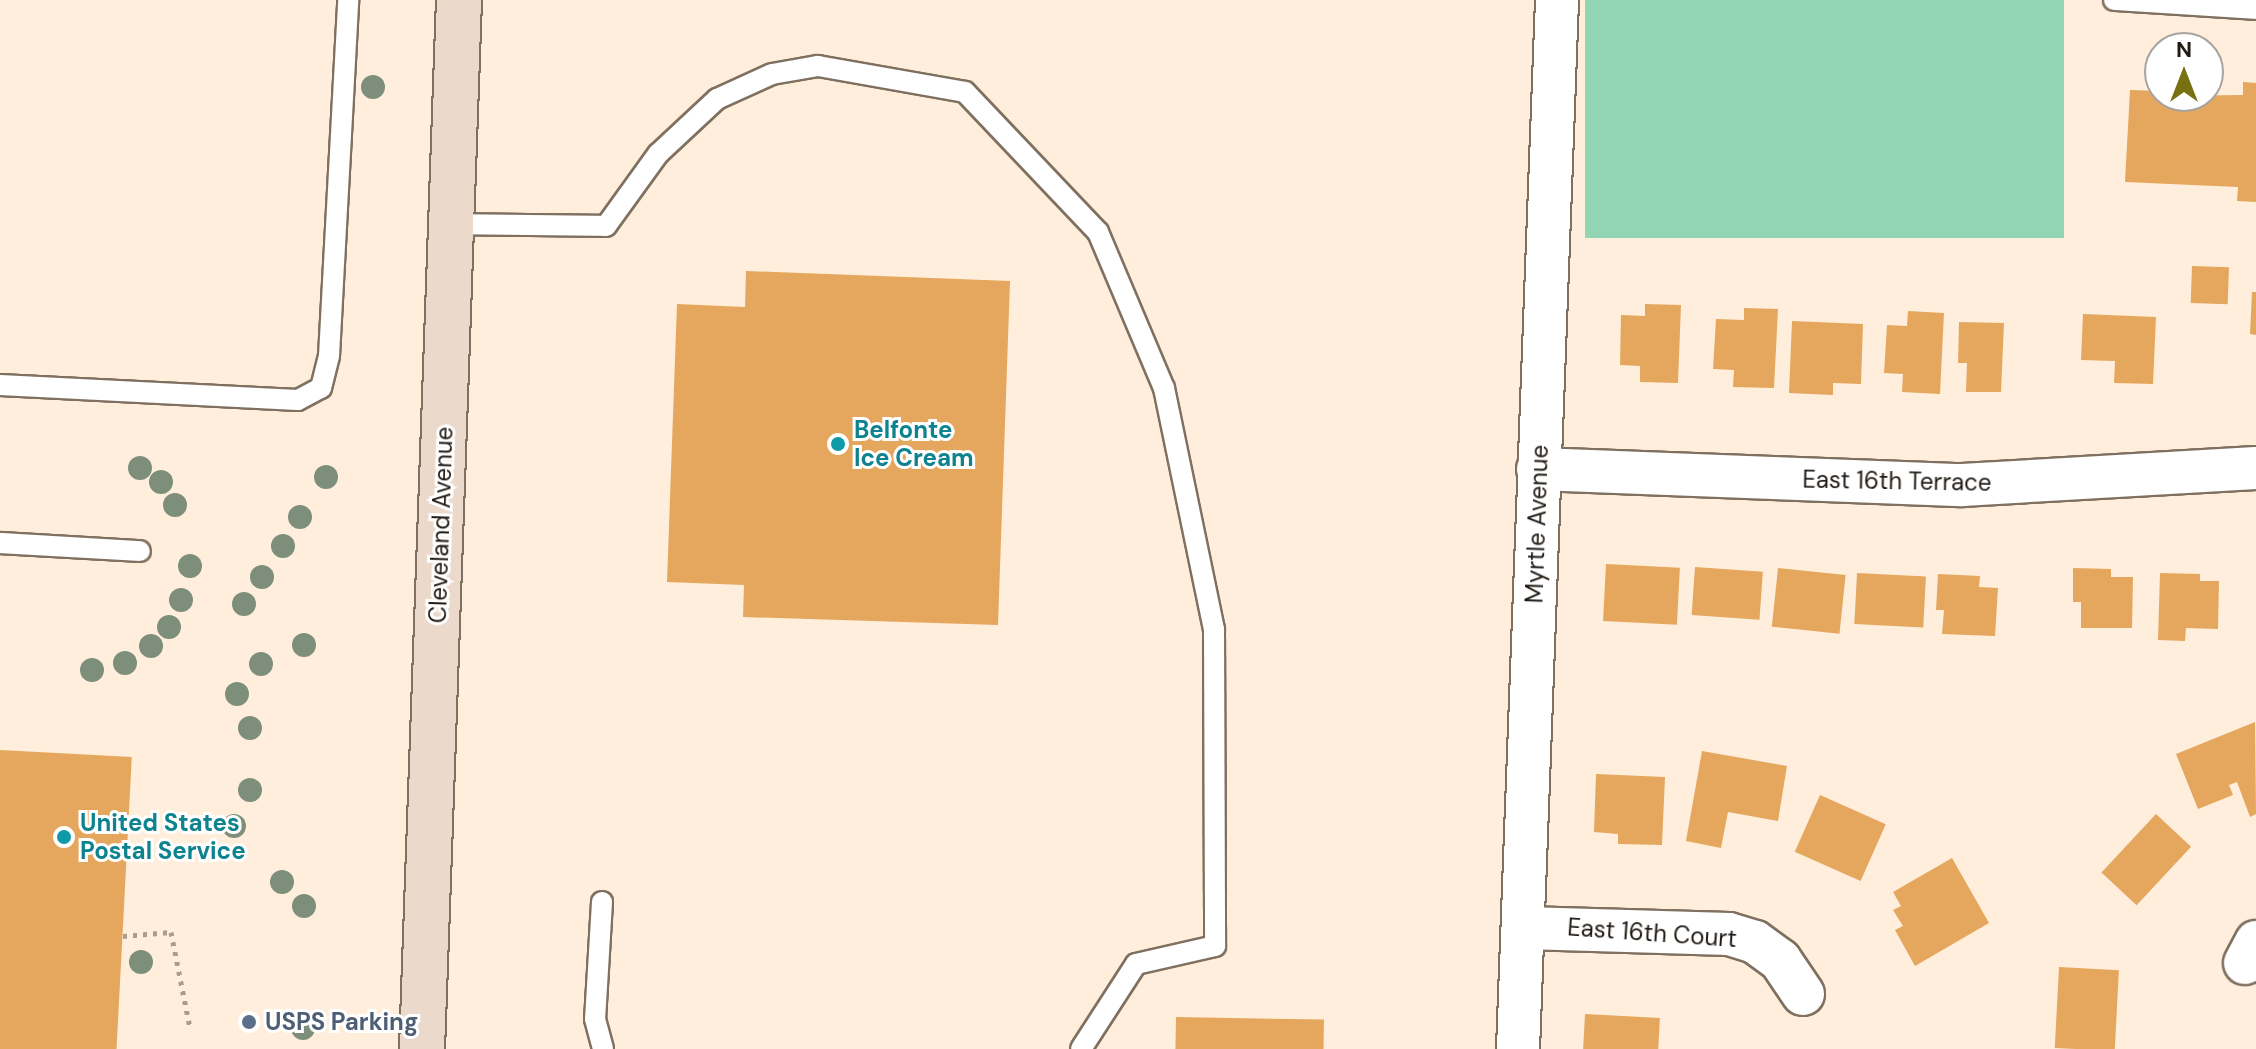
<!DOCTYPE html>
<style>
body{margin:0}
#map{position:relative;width:2256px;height:1049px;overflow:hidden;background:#ffeedb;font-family:"DM Sans",sans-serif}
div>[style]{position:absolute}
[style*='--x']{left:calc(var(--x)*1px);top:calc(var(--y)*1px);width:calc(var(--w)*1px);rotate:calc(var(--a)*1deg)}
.green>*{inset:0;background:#91d5b5;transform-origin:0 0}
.building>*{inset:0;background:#e5a75d;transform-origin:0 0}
.path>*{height:5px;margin-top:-2.5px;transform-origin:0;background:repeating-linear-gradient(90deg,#a99d8f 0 4px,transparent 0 10px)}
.roads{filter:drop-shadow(2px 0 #7f7060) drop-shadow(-2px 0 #7f7060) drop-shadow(0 2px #7f7060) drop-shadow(0 -2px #7f7060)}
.lane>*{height:20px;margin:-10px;padding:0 10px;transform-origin:10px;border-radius:10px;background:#fff}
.street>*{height:42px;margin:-21px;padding:0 21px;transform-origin:21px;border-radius:21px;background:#fff}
.secondary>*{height:44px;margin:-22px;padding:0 22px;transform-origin:22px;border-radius:22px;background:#ebdacc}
.trees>*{width:24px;height:24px;margin:-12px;border-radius:50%;background:#7d8e7b}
.dots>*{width:22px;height:22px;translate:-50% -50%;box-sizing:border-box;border:4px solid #fff;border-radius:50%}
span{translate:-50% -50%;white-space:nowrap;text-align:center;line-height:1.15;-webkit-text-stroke:6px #fff;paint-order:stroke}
.culture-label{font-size:24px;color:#0d838f;font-weight:700}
.left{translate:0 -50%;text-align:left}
.street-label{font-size:24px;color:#201a14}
.service-label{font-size:24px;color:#4e5e75;font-weight:700}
.north{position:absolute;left:2144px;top:32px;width:80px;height:80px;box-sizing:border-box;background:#fff;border:2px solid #a6a3a1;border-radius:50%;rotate:0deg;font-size:22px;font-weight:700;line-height:32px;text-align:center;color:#201a14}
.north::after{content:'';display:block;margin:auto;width:28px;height:36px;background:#777112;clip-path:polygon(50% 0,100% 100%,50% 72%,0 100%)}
</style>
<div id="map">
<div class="green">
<i style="left:1585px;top:0;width:479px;height:238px"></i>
</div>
<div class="building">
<i style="clip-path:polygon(2243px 82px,2256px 83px,2256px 202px,2237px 201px,2238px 187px,2125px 182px,2130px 90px,2160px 91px,2160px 96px,2243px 95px)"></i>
<i style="left:2192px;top:266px;width:37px;height:37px;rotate:2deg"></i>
<i style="clip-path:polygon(746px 271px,1010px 281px,998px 625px,743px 617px,744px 585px,667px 582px,677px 304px,745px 307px)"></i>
<i style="clip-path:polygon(2252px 292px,2256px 292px,2256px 335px,2250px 334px)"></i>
<i style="clip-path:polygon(1645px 304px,1681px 305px,1678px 383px,1640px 382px,1640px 366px,1620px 365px,1621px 315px,1645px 316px)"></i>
<i style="clip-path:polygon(1744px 308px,1778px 309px,1774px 388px,1733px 387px,1734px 370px,1713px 369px,1716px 319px,1744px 320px)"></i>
<i style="clip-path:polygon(1908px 311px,1944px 313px,1940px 394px,1902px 392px,1903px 374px,1884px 373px,1887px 325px,1907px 326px)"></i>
<i style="clip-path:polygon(2083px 314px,2156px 317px,2153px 384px,2114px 383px,2115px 361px,2081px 360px)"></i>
<i style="clip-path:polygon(1792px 321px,1863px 324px,1861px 384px,1833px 383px,1833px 395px,1789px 393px)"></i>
<i style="clip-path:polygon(1959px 322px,2004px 323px,2001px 392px,1966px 392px,1967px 363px,1958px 363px)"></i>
<i style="left:1606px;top:564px;width:74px;height:57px;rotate:3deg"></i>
<i style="left:1695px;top:567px;width:68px;height:48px;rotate:4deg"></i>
<i style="left:1778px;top:568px;width:68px;height:59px;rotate:6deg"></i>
<i style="clip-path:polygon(2073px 568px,2111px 569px,2111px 577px,2133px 577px,2132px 628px,2081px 628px,2081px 602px,2073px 602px)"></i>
<i style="left:1857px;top:573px;width:69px;height:51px;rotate:3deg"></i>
<i style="clip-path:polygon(2160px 573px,2200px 574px,2200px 581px,2219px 581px,2218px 629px,2186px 628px,2185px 641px,2158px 640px)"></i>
<i style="clip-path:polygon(1938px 574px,1980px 576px,1979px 587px,1998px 588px,1995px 636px,1942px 634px,1944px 610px,1936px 610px)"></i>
<i style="clip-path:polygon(2255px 722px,2256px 814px,2250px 817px,2237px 782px,2229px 785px,2233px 795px,2198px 809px,2176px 754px)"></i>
<i style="left:0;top:750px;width:132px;height:299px;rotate:3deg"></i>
<i style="clip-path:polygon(1702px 751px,1787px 766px,1778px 821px,1728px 812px,1721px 848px,1686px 841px)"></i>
<i style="clip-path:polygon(1596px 774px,1665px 777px,1662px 845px,1618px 844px,1618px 834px,1594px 832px)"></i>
<i style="left:1820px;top:795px;width:72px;height:62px;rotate:24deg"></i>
<i style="left:2156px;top:814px;width:48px;height:80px;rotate:43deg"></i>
<i style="clip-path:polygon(1952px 858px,1989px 923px,1915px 966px,1895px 930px,1903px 926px,1893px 910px,1901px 906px,1893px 892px)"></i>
<i style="left:2059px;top:967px;width:60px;height:81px;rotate:3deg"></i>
<i style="left:1585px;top:1014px;width:75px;height:35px;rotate:3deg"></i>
<i style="left:1176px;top:1017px;width:148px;height:32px;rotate:1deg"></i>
</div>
<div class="path">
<i style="--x:123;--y:936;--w:48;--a:-4.8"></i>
<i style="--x:171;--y:932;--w:98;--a:78.8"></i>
</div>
<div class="roads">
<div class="lane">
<i style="--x:2114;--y:0;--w:142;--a:3.6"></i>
<i style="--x:452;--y:224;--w:154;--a:0.7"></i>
<i style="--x:606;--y:226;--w:89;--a:-54.2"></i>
<i style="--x:658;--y:154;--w:81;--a:-43"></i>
<i style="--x:717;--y:99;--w:60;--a:-24.4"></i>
<i style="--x:772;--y:74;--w:47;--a:-9.9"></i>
<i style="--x:818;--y:66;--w:149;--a:10"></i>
<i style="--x:965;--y:92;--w:193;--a:46.5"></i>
<i style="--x:1098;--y:232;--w:169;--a:67.1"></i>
<i style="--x:1164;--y:388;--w:246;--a:78.3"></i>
<i style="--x:1214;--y:629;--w:317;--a:89.8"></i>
<i style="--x:1215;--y:946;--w:81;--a:167.2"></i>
<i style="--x:1136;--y:964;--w:101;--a:122.9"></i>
<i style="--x:0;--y:385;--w:298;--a:2.9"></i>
<i style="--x:298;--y:400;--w:26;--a:-28"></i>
<i style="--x:321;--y:388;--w:33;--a:-76"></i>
<i style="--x:329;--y:356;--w:357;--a:-86.9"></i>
<i style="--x:0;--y:543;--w:140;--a:3.3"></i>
<i style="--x:602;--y:902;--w:117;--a:93.4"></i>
<i style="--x:595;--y:1019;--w:31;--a:75"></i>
</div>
<div class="street">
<i style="--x:1538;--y:469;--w:424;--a:2.2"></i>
<i style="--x:1962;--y:485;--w:294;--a:-3.3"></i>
<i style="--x:1525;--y:928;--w:204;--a:1.7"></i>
<i style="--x:1729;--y:934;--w:27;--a:17"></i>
<i style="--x:1755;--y:942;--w:31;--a:36"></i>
<i style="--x:1780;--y:960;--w:41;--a:55.9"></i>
<i style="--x:2245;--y:963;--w:24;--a:-62"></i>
<i style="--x:1518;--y:1049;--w:1050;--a:-87.87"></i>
</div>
<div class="secondary">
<i style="--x:422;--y:1049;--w:1050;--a:-87.98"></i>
</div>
</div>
<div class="trees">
<i style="left:373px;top:87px"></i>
<i style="left:140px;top:468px"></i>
<i style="left:326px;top:477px"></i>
<i style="left:161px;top:482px"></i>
<i style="left:175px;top:505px"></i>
<i style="left:300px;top:517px"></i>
<i style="left:283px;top:546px"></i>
<i style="left:190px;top:566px"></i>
<i style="left:262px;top:577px"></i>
<i style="left:181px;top:600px"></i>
<i style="left:244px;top:604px"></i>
<i style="left:169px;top:627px"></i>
<i style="left:304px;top:645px"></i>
<i style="left:151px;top:646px"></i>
<i style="left:125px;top:663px"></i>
<i style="left:261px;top:664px"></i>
<i style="left:92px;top:670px"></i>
<i style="left:237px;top:694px"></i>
<i style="left:250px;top:728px"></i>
<i style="left:250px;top:790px"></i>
<i style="left:234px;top:826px"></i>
<i style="left:282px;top:882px"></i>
<i style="left:304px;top:906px"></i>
<i style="left:141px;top:962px"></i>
<i style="left:303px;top:1028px"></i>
</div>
<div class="dots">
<i style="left:838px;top:444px;background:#0f9aa8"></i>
<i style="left:64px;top:837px;background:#0f9aa8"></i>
<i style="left:249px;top:1022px;background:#5c6f8a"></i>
</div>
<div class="culture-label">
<span class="left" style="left:854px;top:444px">Belfonte<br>Ice Cream</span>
<span class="left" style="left:80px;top:837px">United States<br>Postal Service</span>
</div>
<div class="street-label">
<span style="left:1897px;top:481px;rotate:1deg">East 16th Terrace</span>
<span style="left:1537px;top:524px;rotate:-88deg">Myrtle Avenue</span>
<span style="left:441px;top:525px;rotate:-88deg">Cleveland Avenue</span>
<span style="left:1652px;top:933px;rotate:4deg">East 16th Court</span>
</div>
<div class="service-label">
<span class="left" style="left:265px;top:1022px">USPS Parking</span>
</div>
<div class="north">N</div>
</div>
